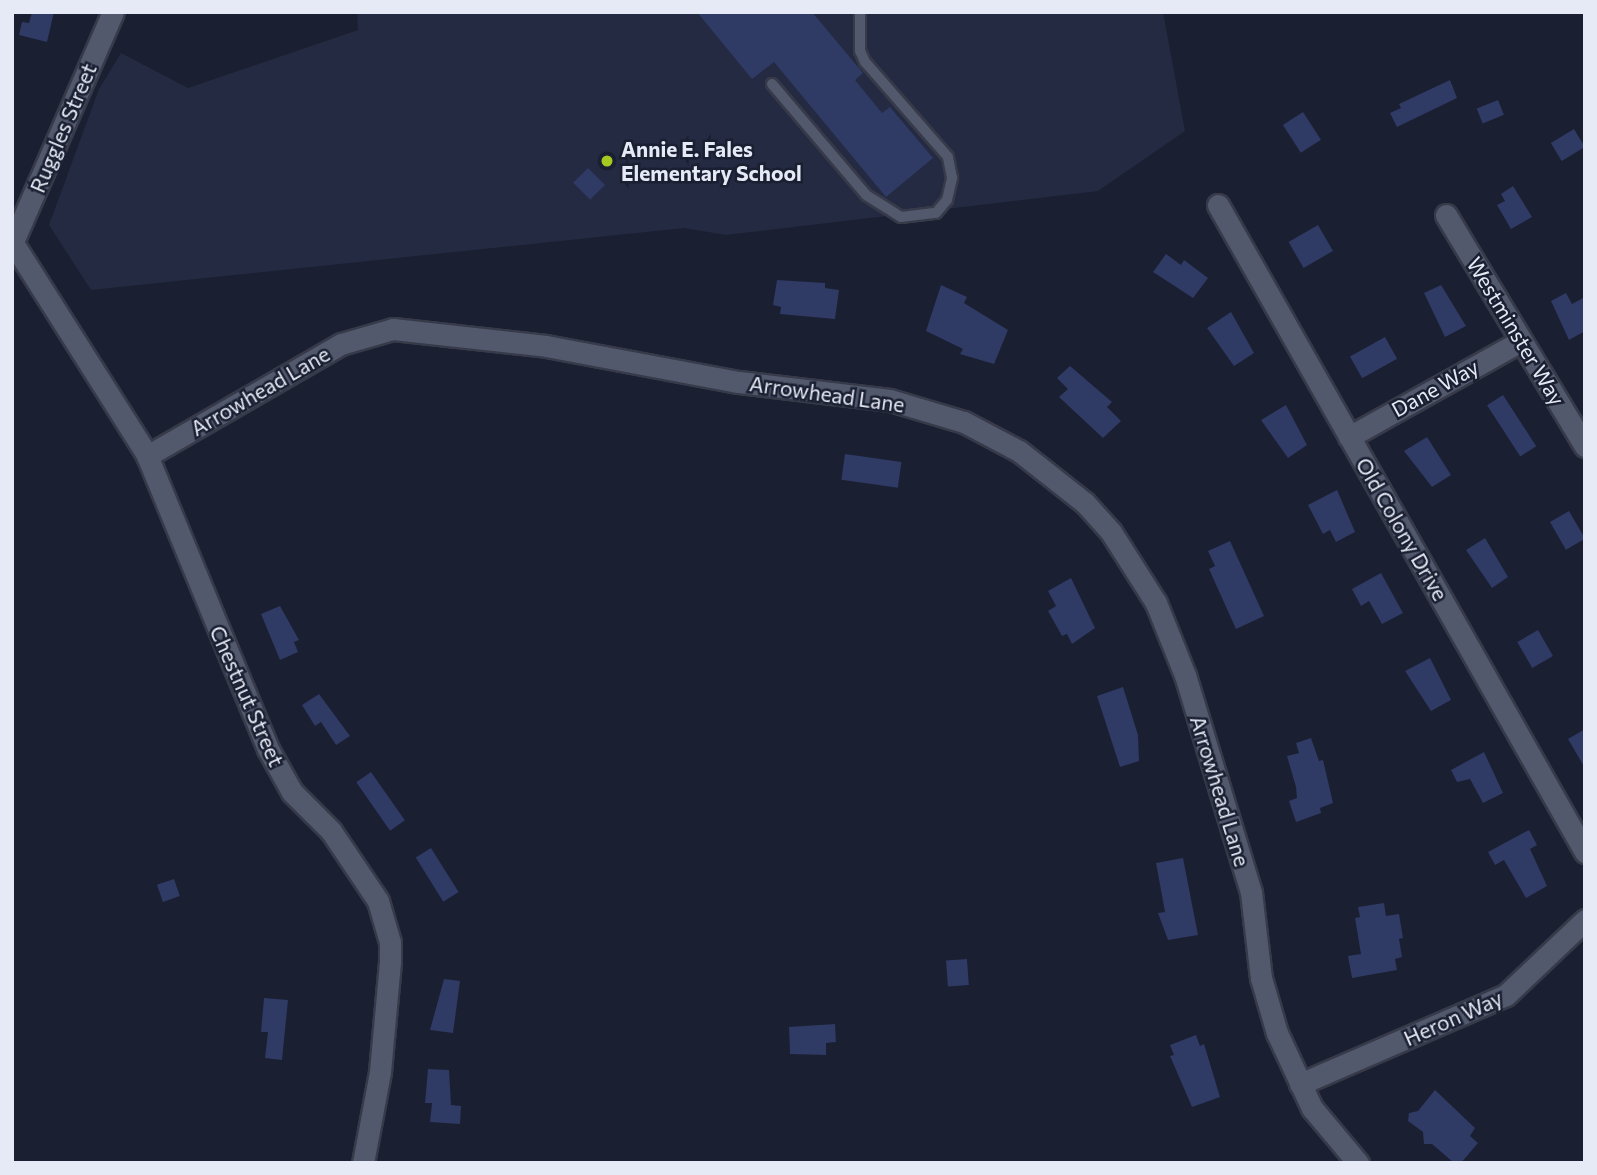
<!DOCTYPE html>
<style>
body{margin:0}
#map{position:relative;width:1597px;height:1175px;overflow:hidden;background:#1a1f31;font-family:Commissioner,sans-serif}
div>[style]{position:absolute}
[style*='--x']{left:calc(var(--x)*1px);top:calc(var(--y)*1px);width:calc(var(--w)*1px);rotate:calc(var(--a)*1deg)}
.built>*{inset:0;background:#242a41}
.building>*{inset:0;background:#2f3a65;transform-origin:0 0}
.roads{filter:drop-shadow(2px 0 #373a49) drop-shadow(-2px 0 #373a49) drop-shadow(0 2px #373a49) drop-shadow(0 -2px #373a49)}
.service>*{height:10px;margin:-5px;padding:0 5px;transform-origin:5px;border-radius:5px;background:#52596d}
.minor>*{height:21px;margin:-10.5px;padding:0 10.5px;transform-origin:10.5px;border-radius:10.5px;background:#52596d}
.tertiary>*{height:21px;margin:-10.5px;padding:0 10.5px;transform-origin:10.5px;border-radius:10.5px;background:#52596d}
.dots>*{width:19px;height:19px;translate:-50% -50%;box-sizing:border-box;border:4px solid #1a1f31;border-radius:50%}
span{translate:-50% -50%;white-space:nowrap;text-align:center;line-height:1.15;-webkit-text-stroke:5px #1a1f31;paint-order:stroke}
.street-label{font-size:21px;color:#e6eaf6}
.poi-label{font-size:21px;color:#e6eaf6;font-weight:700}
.left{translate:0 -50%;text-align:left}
.frame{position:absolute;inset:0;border:14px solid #e6eaf6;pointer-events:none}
</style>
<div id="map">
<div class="built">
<i style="clip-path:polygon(357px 12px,1163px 12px,1185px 131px,1098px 191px,726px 235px,684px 228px,91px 290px,49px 225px,99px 89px,121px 53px,188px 88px,358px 30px)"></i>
</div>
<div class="building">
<i style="clip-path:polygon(32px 12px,54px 12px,47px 42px,19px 35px,22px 22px,29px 23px)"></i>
<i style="clip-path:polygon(697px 12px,812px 12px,863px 73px,855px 80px,882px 113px,890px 107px,933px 158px,886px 197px,774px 62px,752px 79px)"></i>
<i style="clip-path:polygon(1450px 80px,1457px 98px,1397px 127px,1390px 113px,1401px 108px,1399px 104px)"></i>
<i style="left:1498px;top:100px;width:16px;height:23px;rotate:68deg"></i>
<i style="left:1303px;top:112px;width:33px;height:24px;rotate:57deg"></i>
<i style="left:1574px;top:129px;width:21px;height:27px;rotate:59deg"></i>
<i style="left:588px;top:168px;width:24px;height:21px;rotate:45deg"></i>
<i style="clip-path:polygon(1513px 186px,1532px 217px,1511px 229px,1497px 205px,1505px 201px,1501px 194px)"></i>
<i style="left:1318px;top:225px;width:30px;height:34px;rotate:60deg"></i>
<i style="clip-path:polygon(1166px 254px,1181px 265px,1184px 260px,1208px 278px,1193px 298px,1153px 272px)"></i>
<i style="clip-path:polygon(777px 280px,825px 283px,825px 288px,839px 290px,835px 319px,780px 314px,781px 307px,773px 305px)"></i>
<i style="clip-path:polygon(941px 285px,967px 297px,964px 303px,1008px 330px,994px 364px,960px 354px,963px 349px,926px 331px)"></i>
<i style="clip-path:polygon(1441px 285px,1466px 326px,1445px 337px,1424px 293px)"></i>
<i style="clip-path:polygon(1566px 293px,1572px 304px,1585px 297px,1585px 331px,1569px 340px,1551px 301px)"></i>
<i style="clip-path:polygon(1231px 312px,1254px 353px,1234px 366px,1207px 328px)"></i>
<i style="left:1385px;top:337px;width:25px;height:40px;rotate:61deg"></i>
<i style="clip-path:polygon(1070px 366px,1112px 402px,1107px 407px,1121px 421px,1103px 438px,1059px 397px,1068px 389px,1057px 378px)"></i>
<i style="left:1503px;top:395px;width:61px;height:19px;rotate:57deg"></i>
<i style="clip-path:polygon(1286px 405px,1307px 445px,1288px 458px,1261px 420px)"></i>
<i style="clip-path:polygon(1427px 437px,1451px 475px,1432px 487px,1404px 451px)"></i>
<i style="left:845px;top:454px;width:57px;height:26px;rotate:8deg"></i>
<i style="clip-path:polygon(1337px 490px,1355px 532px,1336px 542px,1330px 530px,1323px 534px,1308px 505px)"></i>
<i style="left:1569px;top:511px;width:32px;height:22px;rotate:60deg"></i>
<i style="clip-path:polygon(1485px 538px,1508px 577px,1492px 588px,1466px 550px)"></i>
<i style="clip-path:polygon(1230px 541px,1264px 616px,1236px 629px,1209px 569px,1215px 566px,1208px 551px)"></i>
<i style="clip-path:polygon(1381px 573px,1403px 613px,1382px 624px,1369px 601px,1361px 606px,1352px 589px)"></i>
<i style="clip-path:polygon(1071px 578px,1095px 628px,1072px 644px,1067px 634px,1062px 636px,1048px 611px,1056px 606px,1048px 591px)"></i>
<i style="clip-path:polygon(280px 606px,299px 640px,294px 642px,298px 652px,280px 660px,261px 614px)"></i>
<i style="left:1538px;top:630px;width:30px;height:24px;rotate:60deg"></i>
<i style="clip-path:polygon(1430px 658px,1451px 700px,1431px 711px,1405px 671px)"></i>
<i style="clip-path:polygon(1123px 687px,1138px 735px,1139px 761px,1120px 767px,1097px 696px)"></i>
<i style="clip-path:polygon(319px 694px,350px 736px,336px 745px,321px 722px,315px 726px,302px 705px)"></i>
<i style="clip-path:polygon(1585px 729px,1585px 768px,1568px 739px)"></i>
<i style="clip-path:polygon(1311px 738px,1319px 761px,1323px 760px,1333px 803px,1320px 808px,1321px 813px,1296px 822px,1289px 801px,1297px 798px,1296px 787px,1287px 756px,1299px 753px,1296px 743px)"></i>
<i style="clip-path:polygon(1484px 752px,1503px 793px,1483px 803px,1470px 779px,1457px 782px,1451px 770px)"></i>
<i style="left:371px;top:772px;width:59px;height:18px;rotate:55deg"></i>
<i style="clip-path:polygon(1529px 830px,1537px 845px,1530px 849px,1547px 886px,1526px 898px,1504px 860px,1495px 865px,1488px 852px)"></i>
<i style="left:431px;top:848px;width:52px;height:18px;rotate:58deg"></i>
<i style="clip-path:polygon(1183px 858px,1198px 935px,1168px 940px,1158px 913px,1165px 912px,1156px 863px)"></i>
<i style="left:174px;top:879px;width:18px;height:18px;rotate:71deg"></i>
<i style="clip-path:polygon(1384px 903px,1386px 916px,1399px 914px,1403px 938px,1399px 939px,1402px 957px,1395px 959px,1397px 970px,1352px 978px,1348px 956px,1361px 954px,1355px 918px,1360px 917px,1358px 907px)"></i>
<i style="left:967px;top:959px;width:26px;height:21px;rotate:86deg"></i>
<i style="clip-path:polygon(444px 979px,460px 981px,453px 1033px,430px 1030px)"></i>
<i style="clip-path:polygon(264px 998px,288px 1000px,282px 1060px,265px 1058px,268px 1032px,261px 1032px)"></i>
<i style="clip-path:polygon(835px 1024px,836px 1042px,826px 1043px,826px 1055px,790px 1054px,789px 1027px)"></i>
<i style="clip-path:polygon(1196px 1035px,1200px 1046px,1204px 1044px,1220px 1097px,1192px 1107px,1170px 1056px,1174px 1055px,1170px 1045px)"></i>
<i style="clip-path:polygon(428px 1069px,449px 1070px,451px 1105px,461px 1106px,460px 1124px,430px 1122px,432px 1103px,425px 1103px)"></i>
<i style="clip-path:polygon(1435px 1090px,1475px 1128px,1470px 1136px,1478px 1143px,1461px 1163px,1454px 1163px,1432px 1144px,1424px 1144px,1423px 1132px,1408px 1121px,1409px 1113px,1418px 1111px)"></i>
</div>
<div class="roads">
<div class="service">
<i style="--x:772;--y:84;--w:145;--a:49.7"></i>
<i style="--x:866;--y:195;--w:41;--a:32.2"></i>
<i style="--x:901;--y:217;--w:35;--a:-7"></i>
<i style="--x:936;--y:213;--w:17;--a:-50"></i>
<i style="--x:947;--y:200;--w:23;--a:-77"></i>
<i style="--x:952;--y:178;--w:21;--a:-101"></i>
<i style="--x:948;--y:157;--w:126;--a:-131.1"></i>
<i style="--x:865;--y:62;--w:12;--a:-114"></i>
<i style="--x:860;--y:51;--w:39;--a:-90"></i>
</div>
<div class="minor">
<i style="--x:1218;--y:205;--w:744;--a:60.44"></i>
<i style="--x:1446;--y:215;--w:270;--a:59"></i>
<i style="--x:13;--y:243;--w:249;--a:57.7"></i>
<i style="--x:146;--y:453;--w:320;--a:67.6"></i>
<i style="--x:268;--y:749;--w:49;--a:60.8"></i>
<i style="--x:292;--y:792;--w:55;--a:45"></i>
<i style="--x:331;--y:831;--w:84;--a:56.1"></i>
<i style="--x:378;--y:901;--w:43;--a:73.7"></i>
<i style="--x:390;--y:942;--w:20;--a:90"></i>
<i style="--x:390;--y:962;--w:110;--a:95.2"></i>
<i style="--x:380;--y:1072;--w:93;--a:100.6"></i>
<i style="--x:1349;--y:437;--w:197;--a:-29.2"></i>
<i style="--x:147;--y:456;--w:224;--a:-30"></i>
<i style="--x:341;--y:344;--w:54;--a:-16.1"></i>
<i style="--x:393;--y:329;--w:154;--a:6.3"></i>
<i style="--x:546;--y:346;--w:196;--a:10.6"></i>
<i style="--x:739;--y:382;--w:152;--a:6.8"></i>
<i style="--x:890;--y:400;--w:77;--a:16.6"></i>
<i style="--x:964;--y:422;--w:62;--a:27.8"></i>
<i style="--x:1019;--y:451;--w:84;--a:38.2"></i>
<i style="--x:1085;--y:503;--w:39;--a:48"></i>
<i style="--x:1111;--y:532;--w:84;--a:57.6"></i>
<i style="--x:1156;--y:603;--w:78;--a:68.1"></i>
<i style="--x:1185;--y:675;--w:227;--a:73.1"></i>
<i style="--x:1251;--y:892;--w:87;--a:83.4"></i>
<i style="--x:1261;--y:978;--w:57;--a:73.8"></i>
<i style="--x:1277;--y:1033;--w:83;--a:65"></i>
<i style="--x:1312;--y:1108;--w:72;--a:50.1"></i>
<i style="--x:1300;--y:1084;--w:224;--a:-23.4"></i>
<i style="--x:1506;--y:995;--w:109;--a:-43.5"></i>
</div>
<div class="tertiary">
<i style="--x:12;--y:244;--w:253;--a:-66.5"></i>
</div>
</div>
<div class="dots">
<i style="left:607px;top:161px;background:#a7c820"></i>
</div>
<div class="street-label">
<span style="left:63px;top:128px;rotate:-67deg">Ruggles Street</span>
<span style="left:1516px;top:331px;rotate:59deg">Westminster Way</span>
<span style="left:1435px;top:388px;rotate:-29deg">Dane Way</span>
<span style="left:260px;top:391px;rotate:-30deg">Arrowhead Lane</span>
<span style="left:827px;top:394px;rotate:8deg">Arrowhead Lane</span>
<span style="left:1402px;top:529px;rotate:60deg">Old Colony Drive</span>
<span style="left:247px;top:696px;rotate:66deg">Chestnut Street</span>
<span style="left:1220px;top:791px;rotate:73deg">Arrowhead Lane</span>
<span style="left:1453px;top:1018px;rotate:-24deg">Heron Way</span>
</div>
<div class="poi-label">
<span class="left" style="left:621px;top:161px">Annie E. Fales<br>Elementary School</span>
</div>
<div class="frame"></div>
</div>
